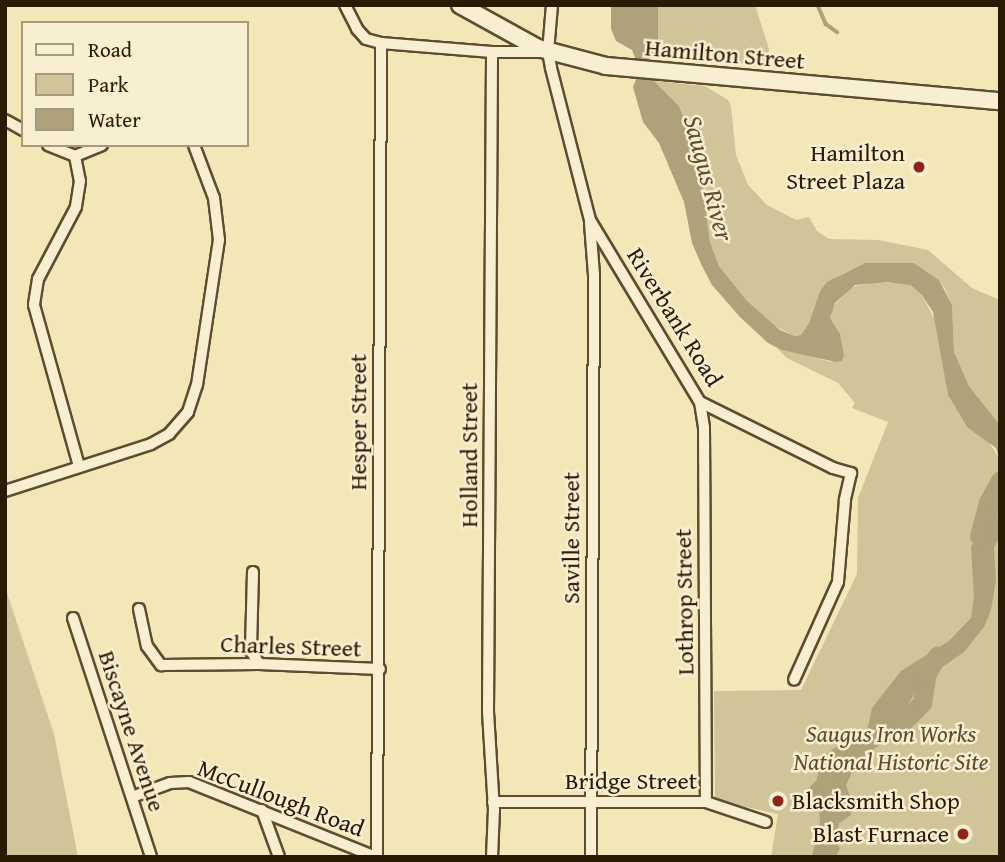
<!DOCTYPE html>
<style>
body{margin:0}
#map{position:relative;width:1005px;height:862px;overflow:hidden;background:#f4e7b7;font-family:"Gentium Book Plus",serif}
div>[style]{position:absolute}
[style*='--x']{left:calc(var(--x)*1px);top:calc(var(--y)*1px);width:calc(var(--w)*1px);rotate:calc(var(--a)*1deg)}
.green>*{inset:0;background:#d1c499}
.water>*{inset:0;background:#afa17a}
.stream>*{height:3.5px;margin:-1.75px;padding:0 1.75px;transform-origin:1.75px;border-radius:1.75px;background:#afa17a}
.river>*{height:19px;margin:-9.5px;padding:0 9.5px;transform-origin:9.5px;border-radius:9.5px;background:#afa17a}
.roads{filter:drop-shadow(2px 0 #5c4d31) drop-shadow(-2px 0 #5c4d31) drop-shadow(0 2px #5c4d31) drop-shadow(0 -2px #5c4d31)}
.minor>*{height:10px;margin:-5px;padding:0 5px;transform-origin:5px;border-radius:5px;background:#f8efd0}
.secondary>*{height:16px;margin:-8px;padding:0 8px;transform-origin:8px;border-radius:8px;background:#f8efd0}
.dots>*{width:19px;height:19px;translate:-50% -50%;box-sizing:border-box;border:4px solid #f8efd0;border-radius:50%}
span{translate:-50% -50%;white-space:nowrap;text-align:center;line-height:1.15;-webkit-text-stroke:5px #f8efd0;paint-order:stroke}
.street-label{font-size:24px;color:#291a04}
.poi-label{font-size:24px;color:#291a04}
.right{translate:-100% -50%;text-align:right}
.left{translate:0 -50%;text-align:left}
.park-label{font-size:24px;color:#5b4d31;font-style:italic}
.water-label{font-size:26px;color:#5f5033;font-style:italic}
.frame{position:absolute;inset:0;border:7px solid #291a04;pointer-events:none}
.legend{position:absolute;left:21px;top:21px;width:228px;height:126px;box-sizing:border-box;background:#f8efd0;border:2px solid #a59a7e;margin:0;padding:9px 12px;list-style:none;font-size:21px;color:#291a04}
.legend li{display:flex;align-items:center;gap:14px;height:35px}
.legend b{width:35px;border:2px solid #a59a7e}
</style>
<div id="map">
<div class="green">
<i style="clip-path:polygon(658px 5px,755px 5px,769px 49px,767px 61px,752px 64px,695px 60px,673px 50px,658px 49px)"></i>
<i style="clip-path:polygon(654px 81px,705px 86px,728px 100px,731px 106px,736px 155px,748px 185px,767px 205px,796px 220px,809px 217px,817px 231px,829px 239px,879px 240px,928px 250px,972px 288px,1000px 300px,1000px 425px,969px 386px,954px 352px,952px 306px,945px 289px,939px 280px,914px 263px,865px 263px,838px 276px,820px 291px,809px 323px,801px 335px,795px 336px,771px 324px,747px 301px,719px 266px,710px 242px,702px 183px,684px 117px,679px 106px)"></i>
<i style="clip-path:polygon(877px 282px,907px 283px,922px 295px,936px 322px,948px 395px,967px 427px,987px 439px,999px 458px,997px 484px,985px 511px,998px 540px,1000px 536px,1000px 857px,771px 857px,778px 814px,715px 800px,714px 691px,801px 690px,857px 574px,858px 498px,888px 422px,852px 408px,855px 403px,838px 383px,787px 358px,775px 346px,831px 362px,844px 355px,840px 334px,830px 318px,832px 308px,851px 287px)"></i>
<i style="clip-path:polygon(6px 590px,54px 734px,78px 857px,5px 857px)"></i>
</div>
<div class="water">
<i style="clip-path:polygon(611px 5px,658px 5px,658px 49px,647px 61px,636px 60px,632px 50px,616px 41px,611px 29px)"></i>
<i style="clip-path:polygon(642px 75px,650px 77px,679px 106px,688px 127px,702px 183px,710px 242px,719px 266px,747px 301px,780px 330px,795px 336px,801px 335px,809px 323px,820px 291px,827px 282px,865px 263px,914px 263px,939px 280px,952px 305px,954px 352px,962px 370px,969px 386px,1000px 425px,1000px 461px,996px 448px,967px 427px,948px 395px,933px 312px,922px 295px,910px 285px,887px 282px,855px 285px,835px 303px,830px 318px,840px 334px,844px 355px,842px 361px,836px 362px,782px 350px,768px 343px,740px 317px,712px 285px,702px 266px,692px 243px,684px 202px,659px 143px,643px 122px,633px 87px,637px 77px)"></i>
<i style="clip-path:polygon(1000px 469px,1000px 536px,994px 548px,996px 580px,991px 610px,984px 627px,964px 652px,921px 682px,890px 736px,856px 764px,846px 785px,852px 803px,851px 815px,835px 826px,834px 841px,840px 848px,836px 857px,810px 857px,827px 840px,828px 819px,808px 789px,868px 727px,872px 708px,901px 671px,949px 641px,971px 618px,974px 597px,971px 547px,997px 484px)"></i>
</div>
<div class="stream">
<i style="--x:818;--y:5;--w:21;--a:67"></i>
<i style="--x:826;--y:24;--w:14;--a:36"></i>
</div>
<div class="river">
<i style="--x:979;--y:536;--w:35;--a:-75"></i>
<i style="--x:988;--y:502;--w:25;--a:-61"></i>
<i style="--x:821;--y:857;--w:37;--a:-77"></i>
<i style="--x:829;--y:821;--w:42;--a:-94.1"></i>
<i style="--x:826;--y:779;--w:17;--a:-77"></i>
<i style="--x:830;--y:762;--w:39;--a:-35"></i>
<i style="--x:862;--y:740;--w:36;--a:-18"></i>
<i style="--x:896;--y:729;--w:37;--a:-45"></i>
<i style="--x:922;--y:703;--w:30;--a:-81"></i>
<i style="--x:927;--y:673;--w:20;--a:-60"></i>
</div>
<div class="roads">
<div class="minor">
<i style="--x:345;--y:5;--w:27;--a:63"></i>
<i style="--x:357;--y:29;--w:13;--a:48"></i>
<i style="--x:366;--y:39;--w:16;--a:15"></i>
<i style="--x:381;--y:43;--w:814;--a:90.28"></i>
<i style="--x:552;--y:5;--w:47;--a:94.9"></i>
<i style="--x:548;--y:52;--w:16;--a:79"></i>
<i style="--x:551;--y:68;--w:157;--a:75.6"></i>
<i style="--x:590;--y:220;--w:213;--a:58.9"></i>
<i style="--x:700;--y:402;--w:148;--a:26.4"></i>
<i style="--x:833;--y:468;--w:19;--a:16"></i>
<i style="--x:851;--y:473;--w:28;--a:103"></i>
<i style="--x:845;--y:500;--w:82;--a:94.9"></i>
<i style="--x:838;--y:582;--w:107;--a:114.2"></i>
<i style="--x:381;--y:43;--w:111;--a:4.6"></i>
<i style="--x:492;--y:52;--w:50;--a:0"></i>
<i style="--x:5;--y:120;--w:21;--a:29"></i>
<i style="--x:48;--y:145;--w:29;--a:22"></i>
<i style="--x:75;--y:156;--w:25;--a:79"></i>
<i style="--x:80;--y:181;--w:26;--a:99"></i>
<i style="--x:76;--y:207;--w:81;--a:117.8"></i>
<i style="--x:38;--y:279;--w:26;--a:99"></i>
<i style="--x:34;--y:305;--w:167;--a:74.4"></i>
<i style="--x:75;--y:156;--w:29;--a:-22"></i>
<i style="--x:590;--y:223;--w:52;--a:85.6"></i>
<i style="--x:594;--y:275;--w:582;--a:90.3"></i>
<i style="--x:700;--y:402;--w:26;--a:81"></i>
<i style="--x:704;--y:428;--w:374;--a:89.7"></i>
<i style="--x:5;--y:491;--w:153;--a:-17.8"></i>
<i style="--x:151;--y:444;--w:21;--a:-29"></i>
<i style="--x:169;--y:434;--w:29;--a:-49"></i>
<i style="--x:188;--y:412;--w:28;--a:-72"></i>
<i style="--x:197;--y:385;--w:147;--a:-81.4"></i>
<i style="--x:219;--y:240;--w:42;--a:-96.8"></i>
<i style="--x:214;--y:198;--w:57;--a:-110.7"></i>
<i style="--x:253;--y:572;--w:79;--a:91.5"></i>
<i style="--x:251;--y:651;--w:15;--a:58"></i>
<i style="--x:139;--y:609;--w:38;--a:78"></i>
<i style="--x:147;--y:646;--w:24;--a:54"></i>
<i style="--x:161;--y:665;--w:98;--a:-0.6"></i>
<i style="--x:259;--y:664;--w:121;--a:2.4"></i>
<i style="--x:73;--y:618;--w:251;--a:71.9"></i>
<i style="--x:132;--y:797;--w:40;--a:-20.2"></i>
<i style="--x:170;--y:783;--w:19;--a:-3"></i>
<i style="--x:189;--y:782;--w:201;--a:21.9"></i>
<i style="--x:493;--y:802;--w:213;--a:0"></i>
<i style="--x:706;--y:802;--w:63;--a:18.4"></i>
<i style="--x:262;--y:810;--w:50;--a:70.1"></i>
<i style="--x:492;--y:857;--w:47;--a:-87.6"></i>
<i style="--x:494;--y:810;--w:98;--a:-93.5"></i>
<i style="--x:488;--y:712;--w:660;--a:-89.65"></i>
</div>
<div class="secondary">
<i style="--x:460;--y:5;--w:89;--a:28.9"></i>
<i style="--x:538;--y:48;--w:70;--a:14.8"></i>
<i style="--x:606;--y:66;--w:396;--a:5.1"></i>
</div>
</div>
<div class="dots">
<i style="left:919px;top:167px;background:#8f2418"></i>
<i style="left:778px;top:801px;background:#8f2418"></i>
<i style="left:963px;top:834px;background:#8f2418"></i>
</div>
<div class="street-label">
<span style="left:725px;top:54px;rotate:5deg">Hamilton Street</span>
<span style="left:675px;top:317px;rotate:58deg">Riverbank Road</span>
<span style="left:358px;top:422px;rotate:-90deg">Hesper Street</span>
<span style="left:469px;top:455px;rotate:-90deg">Holland Street</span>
<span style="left:571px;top:538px;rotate:-90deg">Saville Street</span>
<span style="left:684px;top:602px;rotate:-91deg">Lothrop Street</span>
<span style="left:291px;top:646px;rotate:2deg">Charles Street</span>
<span style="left:132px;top:731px;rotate:72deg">Biscayne Avenue</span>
<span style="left:631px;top:781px">Bridge Street</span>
<span style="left:281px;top:798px;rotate:21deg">McCullough Road</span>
</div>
<div class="poi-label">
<span class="right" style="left:905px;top:167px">Hamilton<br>Street Plaza</span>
<span class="left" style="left:792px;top:801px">Blacksmith Shop</span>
<span class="right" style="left:949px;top:834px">Blast Furnace</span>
</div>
<div class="park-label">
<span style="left:891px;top:748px">Saugus Iron Works<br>National Historic Site</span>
</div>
<div class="water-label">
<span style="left:709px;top:178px;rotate:75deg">Saugus River</span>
</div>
<div class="frame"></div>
<ul class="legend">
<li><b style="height:9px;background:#f8efd0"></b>Road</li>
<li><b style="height:19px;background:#d1c499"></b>Park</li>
<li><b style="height:19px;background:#afa17a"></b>Water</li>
</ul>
</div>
